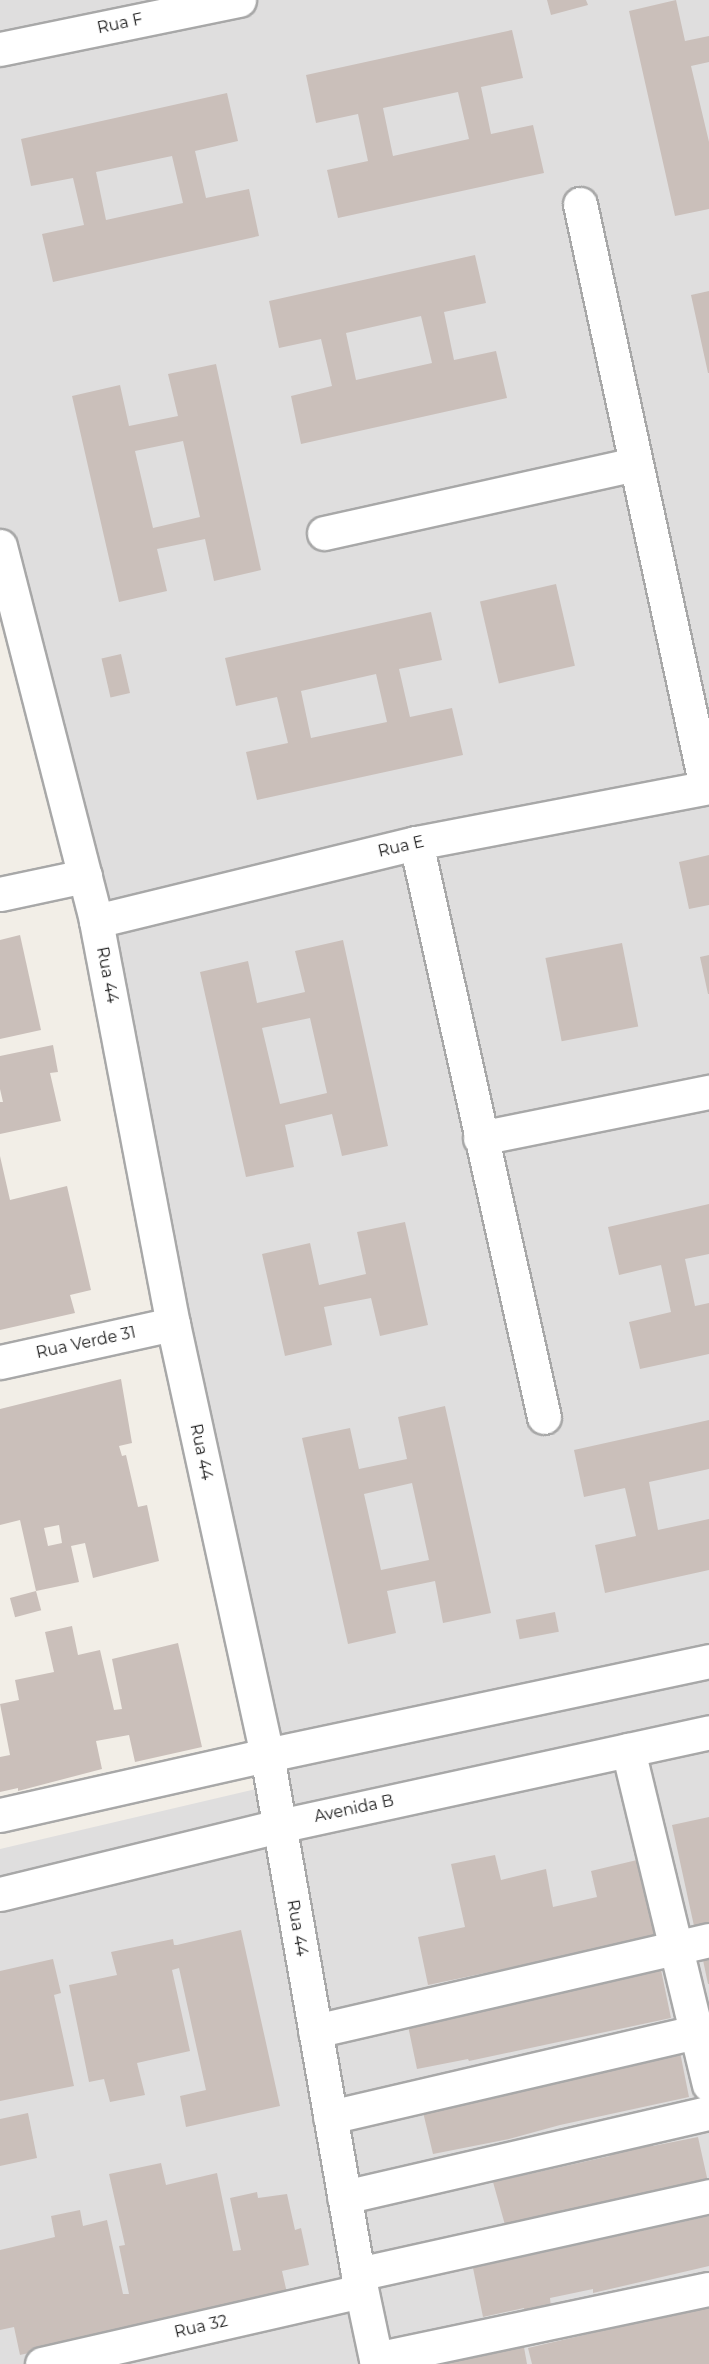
<!DOCTYPE html>
<style>
body{margin:0}
#map{position:relative;width:709px;height:2364px;overflow:hidden;background:#f2eee7;font-family:Montserrat,sans-serif}
div>[style]{position:absolute}
[style*='--x']{left:calc(var(--x)*1px);top:calc(var(--y)*1px);width:calc(var(--w)*1px);rotate:calc(var(--a)*1deg)}
.residential>*{inset:0;background:#dfdede}
.building>*{inset:0;background:#cabfba;transform-origin:0 0}
.roads{filter:drop-shadow(2px 0 #a8a8a8) drop-shadow(-2px 0 #a8a8a8) drop-shadow(0 2px #a8a8a8) drop-shadow(0 -2px #a8a8a8)}
.minor>*{height:33px;margin:-16.5px;padding:0 16.5px;transform-origin:16.5px;border-radius:16.5px;background:#fff}
span{translate:-50% -50%;white-space:nowrap;text-align:center;line-height:1.15;-webkit-text-stroke:4.5px #fff;paint-order:stroke}
.street-label{font-size:16px;color:#212121}
</style>
<div id="map">
<div class="residential">
<i style="clip-path:polygon(0 0,709px 0,709px 2364px,0 2364px,0 1849px,269px 1786px,0 564px)"></i>
</div>
<div class="building">
<i style="clip-path:polygon(547px 0,586px 0,588px 5px,551px 15px)"></i>
<i style="clip-path:polygon(676px 0,685px 41px,709px 36px,709px 62px,691px 66px,709px 142px,709px 209px,675px 216px,629px 11px)"></i>
<i style="clip-path:polygon(evenodd,512px 30px,523px 78px,481px 87px,491px 134px,533px 125px,544px 173px,338px 218px,327px 170px,368px 161px,358px 114px,316px 123px,306px 75px,512px 30px,458px 92px,469px 139px,393px 156px,383px 108px,458px 92px)"></i>
<i style="clip-path:polygon(evenodd,227px 93px,238px 141px,195px 151px,206px 198px,249px 189px,259px 236px,53px 282px,42px 234px,84px 225px,73px 178px,31px 186px,21px 139px,227px 93px,172px 156px,183px 203px,106px 220px,96px 172px,172px 156px)"></i>
<i style="clip-path:polygon(evenodd,475px 255px,486px 303px,444px 312px,454px 360px,496px 351px,507px 398px,301px 444px,291px 396px,332px 386px,321px 339px,279px 348px,269px 301px,475px 255px,421px 316px,432px 363px,356px 380px,346px 333px,421px 316px)"></i>
<i style="clip-path:polygon(709px 291px,709px 373px,708px 373px,691px 295px)"></i>
<i style="clip-path:polygon(evenodd,216px 364px,261px 570px,214px 581px,205px 539px,157px 549px,167px 591px,119px 602px,72px 396px,120px 385px,129px 426px,178px 416px,168px 374px,216px 364px,183px 441px,200px 517px,153px 528px,135px 451px,183px 441px)"></i>
<i style="left:556px;top:584px;width:84px;height:78px;rotate:77deg"></i>
<i style="clip-path:polygon(evenodd,431px 612px,442px 660px,399px 669px,410px 717px,452px 708px,463px 755px,257px 800px,246px 752px,288px 743px,277px 697px,236px 706px,225px 658px,431px 612px,376px 674px,387px 722px,311px 738px,301px 691px,376px 674px)"></i>
<i style="left:121px;top:654px;width:40px;height:20px;rotate:77deg"></i>
<i style="clip-path:polygon(709px 855px,709px 905px,689px 909px,679px 862px)"></i>
<i style="clip-path:polygon(20px 935px,41px 1030px,0 1039px,0 940px)"></i>
<i style="clip-path:polygon(evenodd,343px 940px,388px 1146px,342px 1156px,332px 1114px,285px 1125px,294px 1167px,246px 1177px,200px 972px,248px 961px,257px 1003px,305px 992px,295px 951px,343px 940px,310px 1018px,327px 1093px,280px 1104px,262px 1028px,310px 1018px)"></i>
<i style="left:622px;top:943px;width:85px;height:78px;rotate:79deg"></i>
<i style="clip-path:polygon(709px 955px,709px 994px,708px 994px,700px 957px)"></i>
<i style="clip-path:polygon(53px 1045px,58px 1072px,50px 1073px,61px 1121px,0 1134px,0 1102px,3px 1102px,0 1089px,0 1056px)"></i>
<i style="clip-path:polygon(0 1156px,10px 1200px,67px 1186px,91px 1290px,70px 1295px,75px 1313px,0 1330px)"></i>
<i style="clip-path:polygon(709px 1204px,709px 1254px,685px 1259px,695px 1306px,709px 1303px,709px 1354px,640px 1369px,629px 1322px,671px 1312px,661px 1265px,619px 1275px,608px 1227px)"></i>
<i style="clip-path:polygon(405px 1222px,428px 1325px,380px 1336px,371px 1298px,324px 1307px,332px 1345px,285px 1356px,262px 1254px,310px 1243px,319px 1285px,366px 1274px,357px 1232px)"></i>
<i style="clip-path:polygon(evenodd,121px 1379px,132px 1443px,119px 1446px,122px 1456px,126px 1455px,138px 1507px,147px 1505px,159px 1561px,93px 1578px,85px 1543px,71px 1546px,79px 1582px,36px 1591px,20px 1520px,0 1525px,0 1409px,121px 1379px,59px 1525px,62px 1543px,48px 1546px,44px 1528px,59px 1525px)"></i>
<i style="clip-path:polygon(evenodd,445px 1406px,491px 1613px,443px 1623px,435px 1581px,387px 1591px,396px 1633px,348px 1644px,302px 1438px,350px 1428px,359px 1469px,407px 1459px,398px 1417px,445px 1406px,412px 1483px,429px 1560px,381px 1570px,364px 1494px,412px 1483px)"></i>
<i style="clip-path:polygon(709px 1420px,709px 1469px,649px 1482px,658px 1530px,709px 1519px,709px 1570px,605px 1593px,595px 1545px,636px 1536px,625px 1488px,584px 1497px,574px 1450px)"></i>
<i style="left:36px;top:1591px;width:20px;height:27px;rotate:75deg"></i>
<i style="left:555px;top:1612px;width:20px;height:40px;rotate:79deg"></i>
<i style="clip-path:polygon(72px 1626px,78px 1655px,100px 1650px,114px 1710px,122px 1709px,112px 1659px,178px 1643px,202px 1747px,135px 1762px,129px 1735px,96px 1741px,102px 1769px,18px 1791px,18px 1788px,0 1792px,0 1757px,10px 1755px,0 1704px,19px 1700px,15px 1680px,54px 1672px,45px 1632px)"></i>
<i style="clip-path:polygon(709px 1817px,709px 1923px,694px 1926px,672px 1825px)"></i>
<i style="clip-path:polygon(495px 1855px,501px 1880px,546px 1869px,553px 1907px,597px 1897px,591px 1871px,637px 1860px,655px 1937px,428px 1985px,418px 1937px,465px 1927px,451px 1864px)"></i>
<i style="clip-path:polygon(241px 1930px,280px 2106px,186px 2127px,180px 2096px,206px 2090px,179px 1968px,172px 1970px,190px 2051px,137px 2063px,145px 2095px,110px 2102px,104px 2079px,89px 2082px,69px 1985px,117px 1975px,111px 1952px,173px 1939px,174px 1945px,177px 1945px)"></i>
<i style="clip-path:polygon(53px 1959px,61px 1993px,54px 1995px,74px 2086px,0 2101px,0 1971px)"></i>
<i style="clip-path:polygon(709px 1959px,709px 1984px,708px 1984px,703px 1960px)"></i>
<i style="clip-path:polygon(660px 1965px,671px 2018px,469px 2061px,468px 2059px,417px 2069px,407px 2021px,458px 2011px,458px 2016px)"></i>
<i style="clip-path:polygon(680px 2052px,689px 2097px,560px 2125px,509px 2139px,433px 2154px,423px 2112px,550px 2085px,549px 2082px)"></i>
<i style="clip-path:polygon(28px 2113px,37px 2158px,0 2166px,0 2119px)"></i>
<i style="clip-path:polygon(698px 2137px,708px 2182px,505px 2225px,493px 2182px,610px 2156px,609px 2149px,651px 2139px,653px 2146px)"></i>
<i style="clip-path:polygon(161px 2163px,166px 2185px,217px 2173px,233px 2251px,241px 2250px,230px 2198px,257px 2192px,258px 2198px,287px 2194px,295px 2230px,301px 2228px,309px 2265px,282px 2271px,287px 2293px,20px 2355px,14px 2327px,0 2330px,0 2250px,55px 2237px,51px 2216px,80px 2210px,83px 2226px,107px 2220px,123px 2294px,129px 2294px,119px 2246px,125px 2245px,109px 2174px)"></i>
<i style="clip-path:polygon(709px 2216px,709px 2266px,593px 2293px,593px 2289px,550px 2298px,551px 2308px,525px 2314px,524px 2308px,483px 2317px,473px 2268px)"></i>
<i style="clip-path:polygon(709px 2296px,709px 2364px,532px 2364px,528px 2348px,601px 2331px,598px 2320px)"></i>
<i style="clip-path:polygon(522px 2336px,527px 2364px,426px 2364px)"></i>
</div>
<div class="roads">
<div class="minor">
<i style="--x:0;--y:49;--w:244;--a:-11.6"></i>
<i style="--x:580;--y:204;--w:596;--a:77.8"></i>
<i style="--x:324;--y:533;--w:318;--a:-12.5"></i>
<i style="--x:0;--y:546;--w:387;--a:75.6"></i>
<i style="--x:96;--y:921;--w:410;--a:79.2"></i>
<i style="--x:173;--y:1324;--w:441;--a:77.7"></i>
<i style="--x:267;--y:1755;--w:527;--a:80.06"></i>
<i style="--x:358;--y:2274;--w:92;--a:78.1"></i>
<i style="--x:416;--y:843;--w:588;--a:77.43"></i>
<i style="--x:0;--y:894;--w:87;--a:-12"></i>
<i style="--x:96;--y:921;--w:329;--a:-13.7"></i>
<i style="--x:416;--y:843;--w:298;--a:-10.8"></i>
<i style="--x:480;--y:1138;--w:234;--a:-11.4"></i>
<i style="--x:0;--y:1362;--w:177;--a:-12.4"></i>
<i style="--x:628;--y:1750;--w:344;--a:76.4"></i>
<i style="--x:0;--y:1815;--w:274;--a:-12.7"></i>
<i style="--x:267;--y:1755;--w:452;--a:-12"></i>
<i style="--x:0;--y:1894;--w:287;--a:-13.7"></i>
<i style="--x:279;--y:1826;--w:440;--a:-12.3"></i>
<i style="--x:315;--y:2031;--w:404;--a:-13"></i>
<i style="--x:330;--y:2117;--w:389;--a:-13.1"></i>
<i style="--x:344;--y:2197;--w:375;--a:-13"></i>
<i style="--x:358;--y:2274;--w:360;--a:-12.5"></i>
<i style="--x:376;--y:2359;--w:340;--a:-11.9"></i>
<i style="--x:42;--y:2364;--w:327;--a:-12.9"></i>
</div>
</div>
<div class="street-label">
<span style="left:120px;top:24px;rotate:-12deg">Rua F</span>
<span style="left:401px;top:847px;rotate:-13deg">Rua E</span>
<span style="left:107px;top:975px;rotate:79deg">Rua 44</span>
<span style="left:86px;top:1343px;rotate:-12deg">Rua Verde 31</span>
<span style="left:201px;top:1452px;rotate:78deg">Rua 44</span>
<span style="left:354px;top:1809px;rotate:-12deg">Avenida B</span>
<span style="left:297px;top:1928px;rotate:80deg">Rua 44</span>
<span style="left:201px;top:2327px;rotate:-13deg">Rua 32</span>
</div>
</div>
